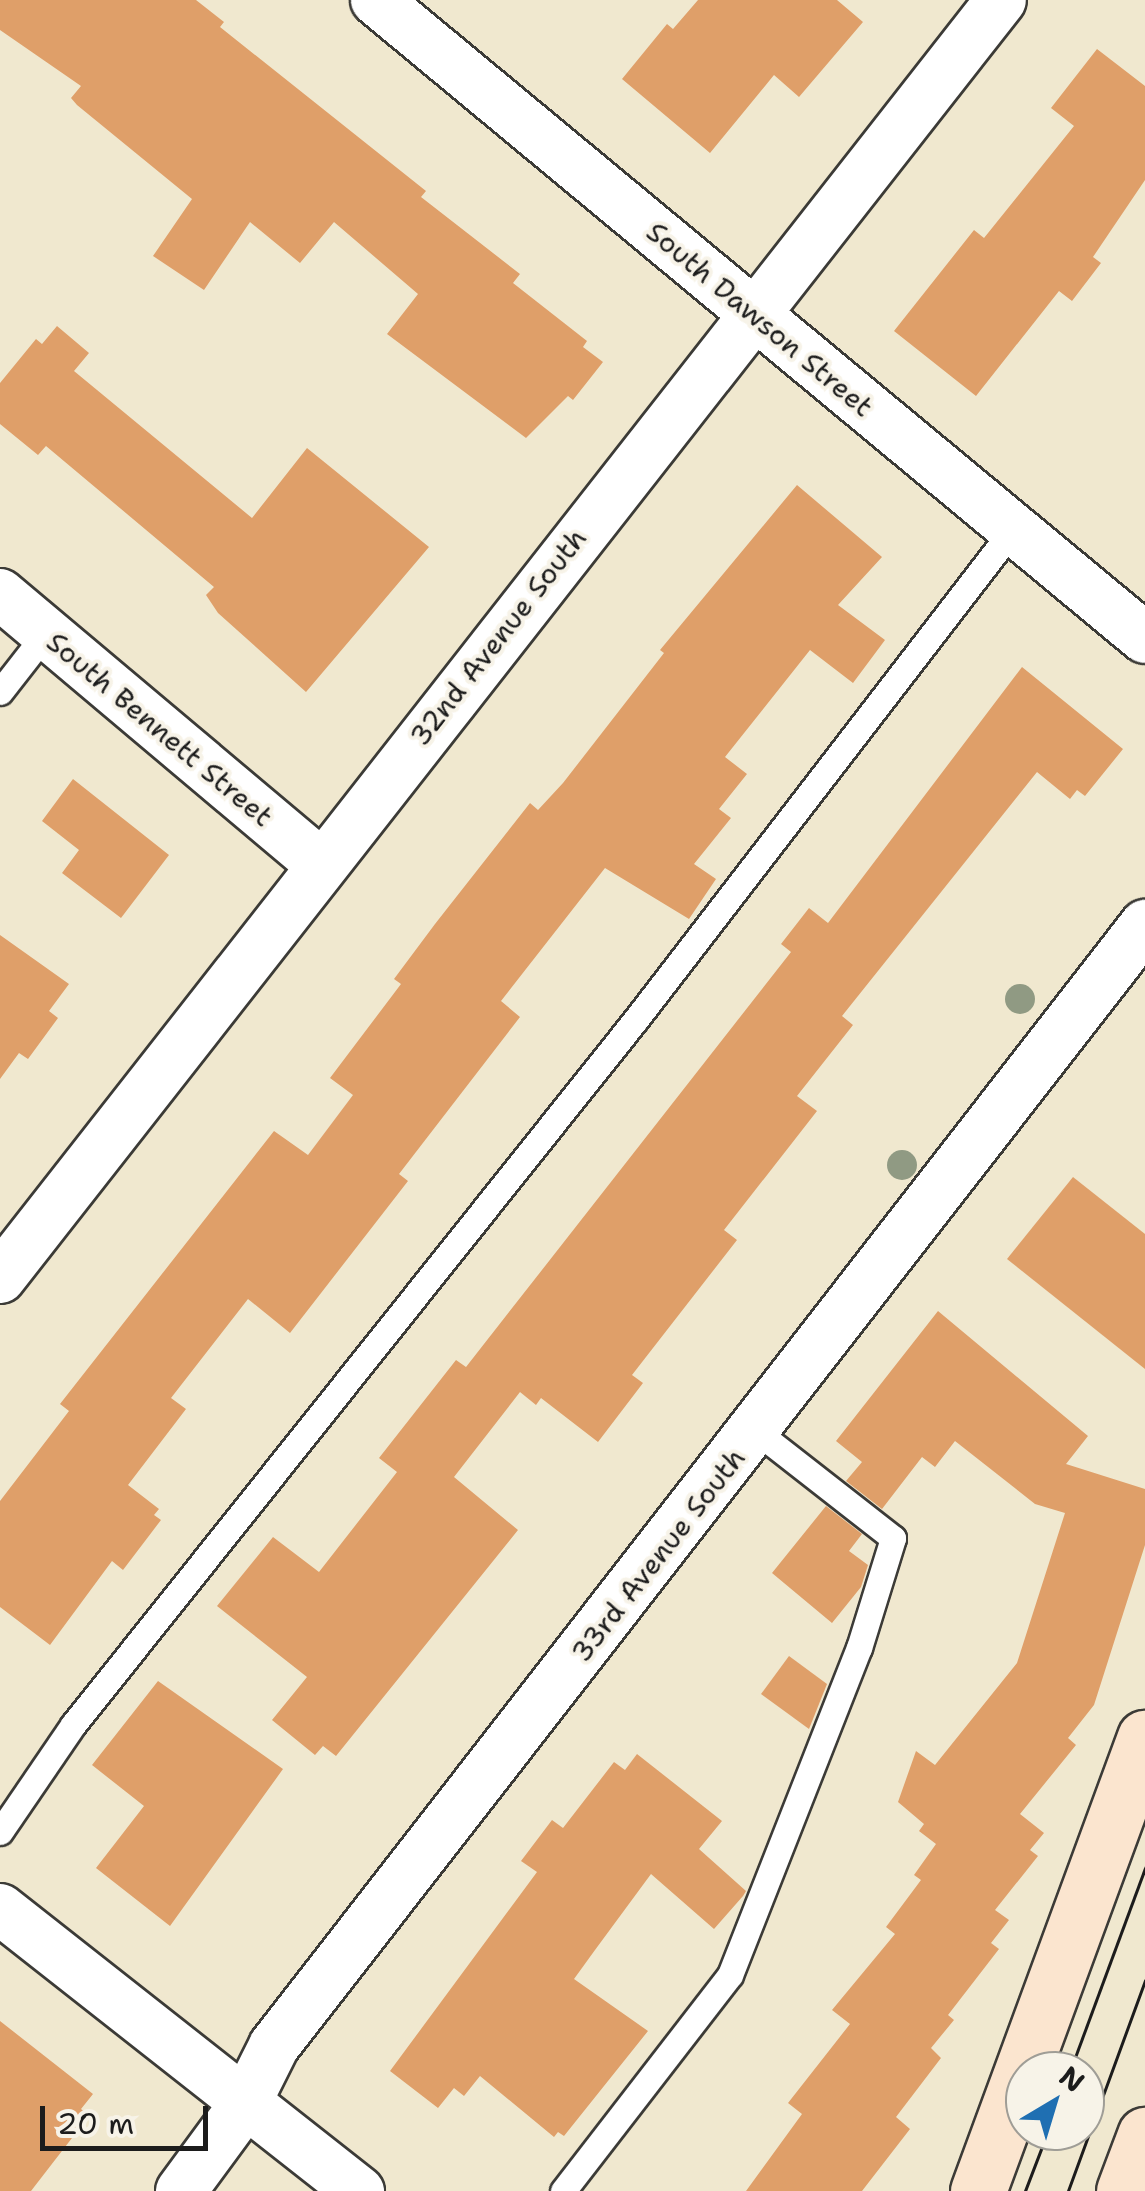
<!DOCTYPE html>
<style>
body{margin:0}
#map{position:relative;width:1145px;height:2191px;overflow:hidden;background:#f0e8cf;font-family:"Shantell Sans",sans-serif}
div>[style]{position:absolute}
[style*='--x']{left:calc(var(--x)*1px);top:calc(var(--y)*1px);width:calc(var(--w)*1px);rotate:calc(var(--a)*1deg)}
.building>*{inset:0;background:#df9f69}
.roads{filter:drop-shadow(2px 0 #3c3b37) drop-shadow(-2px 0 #3c3b37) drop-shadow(0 2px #3c3b37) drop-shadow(0 -2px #3c3b37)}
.service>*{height:25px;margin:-12.5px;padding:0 12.5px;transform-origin:12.5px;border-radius:12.5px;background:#fff}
.minor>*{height:50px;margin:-25px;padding:0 25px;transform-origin:25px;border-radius:25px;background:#fff}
.secondary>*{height:55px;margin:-27.5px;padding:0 27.5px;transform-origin:27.5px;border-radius:27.5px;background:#fbe5cf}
.tram>*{height:2.5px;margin:-1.25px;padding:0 1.25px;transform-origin:1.25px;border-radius:1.25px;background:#1c1c1c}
.trees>*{width:30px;height:30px;margin:-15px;border-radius:50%;background:#909a83}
span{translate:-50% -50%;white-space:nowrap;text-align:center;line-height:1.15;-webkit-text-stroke:8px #f7f3e8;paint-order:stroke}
.street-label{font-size:28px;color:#1c1c1c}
.north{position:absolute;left:1005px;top:2051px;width:100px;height:100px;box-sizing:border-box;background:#f7f3e8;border:2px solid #9f9d96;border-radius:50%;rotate:38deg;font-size:28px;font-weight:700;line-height:40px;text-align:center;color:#1c1c1c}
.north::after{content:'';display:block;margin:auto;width:35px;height:45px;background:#1f6fb2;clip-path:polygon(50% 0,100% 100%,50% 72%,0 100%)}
.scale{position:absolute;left:40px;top:2106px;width:168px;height:45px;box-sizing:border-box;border:5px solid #1c1c1c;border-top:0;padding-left:12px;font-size:30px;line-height:35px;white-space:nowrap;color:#1c1c1c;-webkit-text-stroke:8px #f7f3e8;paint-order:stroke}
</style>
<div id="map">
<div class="building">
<i style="clip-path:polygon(0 0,196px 0,224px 22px,220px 27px,426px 191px,421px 197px,520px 274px,513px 283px,587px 341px,583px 347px,603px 362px,573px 400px,568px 396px,526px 438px,387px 334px,418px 294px,334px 222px,300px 263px,250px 222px,204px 290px,153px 256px,192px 199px,77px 105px,71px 98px,81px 86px,0 30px)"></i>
<i style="clip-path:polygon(698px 0,837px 0,863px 22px,799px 97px,774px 75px,710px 153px,622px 79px,667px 24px,673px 29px)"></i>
<i style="clip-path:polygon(1097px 49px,1145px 86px,1145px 180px,1093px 257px,1101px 263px,1072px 301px,1059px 291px,976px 396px,894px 331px,974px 230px,984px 238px,1074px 126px,1051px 108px)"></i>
<i style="clip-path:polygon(57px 326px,89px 353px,74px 371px,252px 518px,307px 448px,429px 547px,306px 692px,218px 613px,206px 595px,214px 587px,46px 446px,38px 455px,0 424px,0 383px,36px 339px,42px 344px)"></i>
<i style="clip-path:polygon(797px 485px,882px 557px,838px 605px,885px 640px,853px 683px,810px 650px,725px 757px,747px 774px,719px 809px,731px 818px,694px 864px,716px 879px,689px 919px,605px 868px,501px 1001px,520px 1017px,399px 1174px,408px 1181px,290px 1333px,248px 1299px,171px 1398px,186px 1409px,128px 1485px,159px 1509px,154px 1515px,161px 1520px,123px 1570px,112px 1561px,50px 1645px,0 1607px,0 1501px,69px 1411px,60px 1404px,274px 1131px,308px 1155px,353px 1095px,330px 1078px,401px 984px,394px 979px,435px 924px,530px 803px,538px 810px,563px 783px,664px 653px,660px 650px)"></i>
<i style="clip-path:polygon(1022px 667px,1123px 749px,1085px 796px,1077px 790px,1070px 799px,1037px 772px,842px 1016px,853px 1025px,797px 1096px,817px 1111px,724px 1230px,737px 1240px,632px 1375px,643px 1383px,598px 1442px,541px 1398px,536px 1405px,520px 1392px,454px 1477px,518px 1530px,336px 1756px,323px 1746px,315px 1755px,272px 1720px,307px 1677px,217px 1606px,273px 1537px,319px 1572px,397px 1472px,379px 1458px,456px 1360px,466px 1367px,791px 952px,781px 944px,809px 908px,828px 923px)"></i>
<i style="clip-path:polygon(73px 779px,169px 855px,121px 918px,62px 873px,79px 850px,42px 821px)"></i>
<i style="clip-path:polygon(0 935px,69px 984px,49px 1011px,58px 1018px,28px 1059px,19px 1053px,0 1079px)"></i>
<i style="clip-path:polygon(1073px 1177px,1145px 1234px,1145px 1369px,1007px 1259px)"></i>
<i style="clip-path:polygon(938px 1311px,1088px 1436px,1066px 1464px,1145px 1489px,1145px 1545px,1094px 1705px,1068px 1738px,1076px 1745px,1020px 1814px,1044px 1833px,1030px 1850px,1038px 1856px,995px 1910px,1009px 1920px,991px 1943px,999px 1949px,948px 2015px,954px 2020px,931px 2048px,941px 2058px,896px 2117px,910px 2129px,862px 2191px,746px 2191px,802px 2114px,788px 2103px,850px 2024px,832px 2010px,895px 1934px,886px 1927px,921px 1880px,914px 1875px,936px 1844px,919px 1831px,924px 1824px,898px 1802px,916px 1751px,935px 1765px,1017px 1663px,1065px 1513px,1035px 1504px,955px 1441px,935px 1467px,922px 1457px,882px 1509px,846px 1481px,862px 1462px,836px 1441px)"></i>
<i style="clip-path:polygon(826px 1506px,862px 1534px,849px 1551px,868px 1565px,861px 1587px,832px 1623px,772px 1573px)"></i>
<i style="clip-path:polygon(789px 1656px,827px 1684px,809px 1729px,761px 1694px)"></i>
<i style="clip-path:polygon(158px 1681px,283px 1769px,170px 1926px,96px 1868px,144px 1806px,92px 1765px)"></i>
<i style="clip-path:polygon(637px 1754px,722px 1821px,699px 1849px,746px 1891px,743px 1896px,714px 1929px,651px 1874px,595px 1950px,574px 1979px,648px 2031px,564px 2136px,558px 2132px,554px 2137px,480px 2076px,464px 2096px,454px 2088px,438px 2108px,390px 2071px,537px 1872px,521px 1861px,552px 1820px,563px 1828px,614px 1762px,625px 1770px)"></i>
<i style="clip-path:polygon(0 2021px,93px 2094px,81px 2109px,89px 2116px,31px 2191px,0 2191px)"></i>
</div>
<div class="roads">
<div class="service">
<i style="--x:0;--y:692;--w:75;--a:-52.1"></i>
<i style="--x:0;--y:1832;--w:130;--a:-55.7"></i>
<i style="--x:73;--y:1725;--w:904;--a:-51.42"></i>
<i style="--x:637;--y:1018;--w:618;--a:-52.43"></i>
<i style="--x:563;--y:2191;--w:273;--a:-52.3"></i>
<i style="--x:730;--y:1975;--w:352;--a:-68.5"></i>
<i style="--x:859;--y:1648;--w:115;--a:-72.8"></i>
<i style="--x:893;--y:1538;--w:175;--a:-142"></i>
</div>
<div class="minor">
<i style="--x:376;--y:0;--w:999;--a:39.68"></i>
<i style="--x:0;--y:594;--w:419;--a:40.1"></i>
<i style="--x:0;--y:1278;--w:1623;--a:-51.93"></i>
<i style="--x:0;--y:1909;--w:457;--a:38.2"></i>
<i style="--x:181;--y:2191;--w:108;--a:-53.7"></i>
<i style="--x:245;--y:2104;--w:65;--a:-63.4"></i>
<i style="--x:274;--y:2046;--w:1420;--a:-52.15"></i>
</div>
<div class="secondary">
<i style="--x:978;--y:2191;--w:483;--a:-69.8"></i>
<i style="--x:1124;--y:2191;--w:60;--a:-69.4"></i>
</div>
</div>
<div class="tram">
<i style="--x:1070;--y:2071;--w:216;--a:-69.7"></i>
<i style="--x:1025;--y:2191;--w:64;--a:-69"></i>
<i style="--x:1068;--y:2191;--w:224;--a:-69.9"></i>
</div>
<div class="trees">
<i style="left:1020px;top:999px"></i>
<i style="left:902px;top:1165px"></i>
</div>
<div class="street-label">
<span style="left:760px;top:319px;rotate:40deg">South Dawson Street</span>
<span style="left:498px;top:637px;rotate:-52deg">32nd Avenue South</span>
<span style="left:160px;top:729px;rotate:40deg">South Bennett Street</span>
<span style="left:658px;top:1555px;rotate:-52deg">33rd Avenue South</span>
</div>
<div class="north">N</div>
<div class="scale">20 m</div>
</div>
